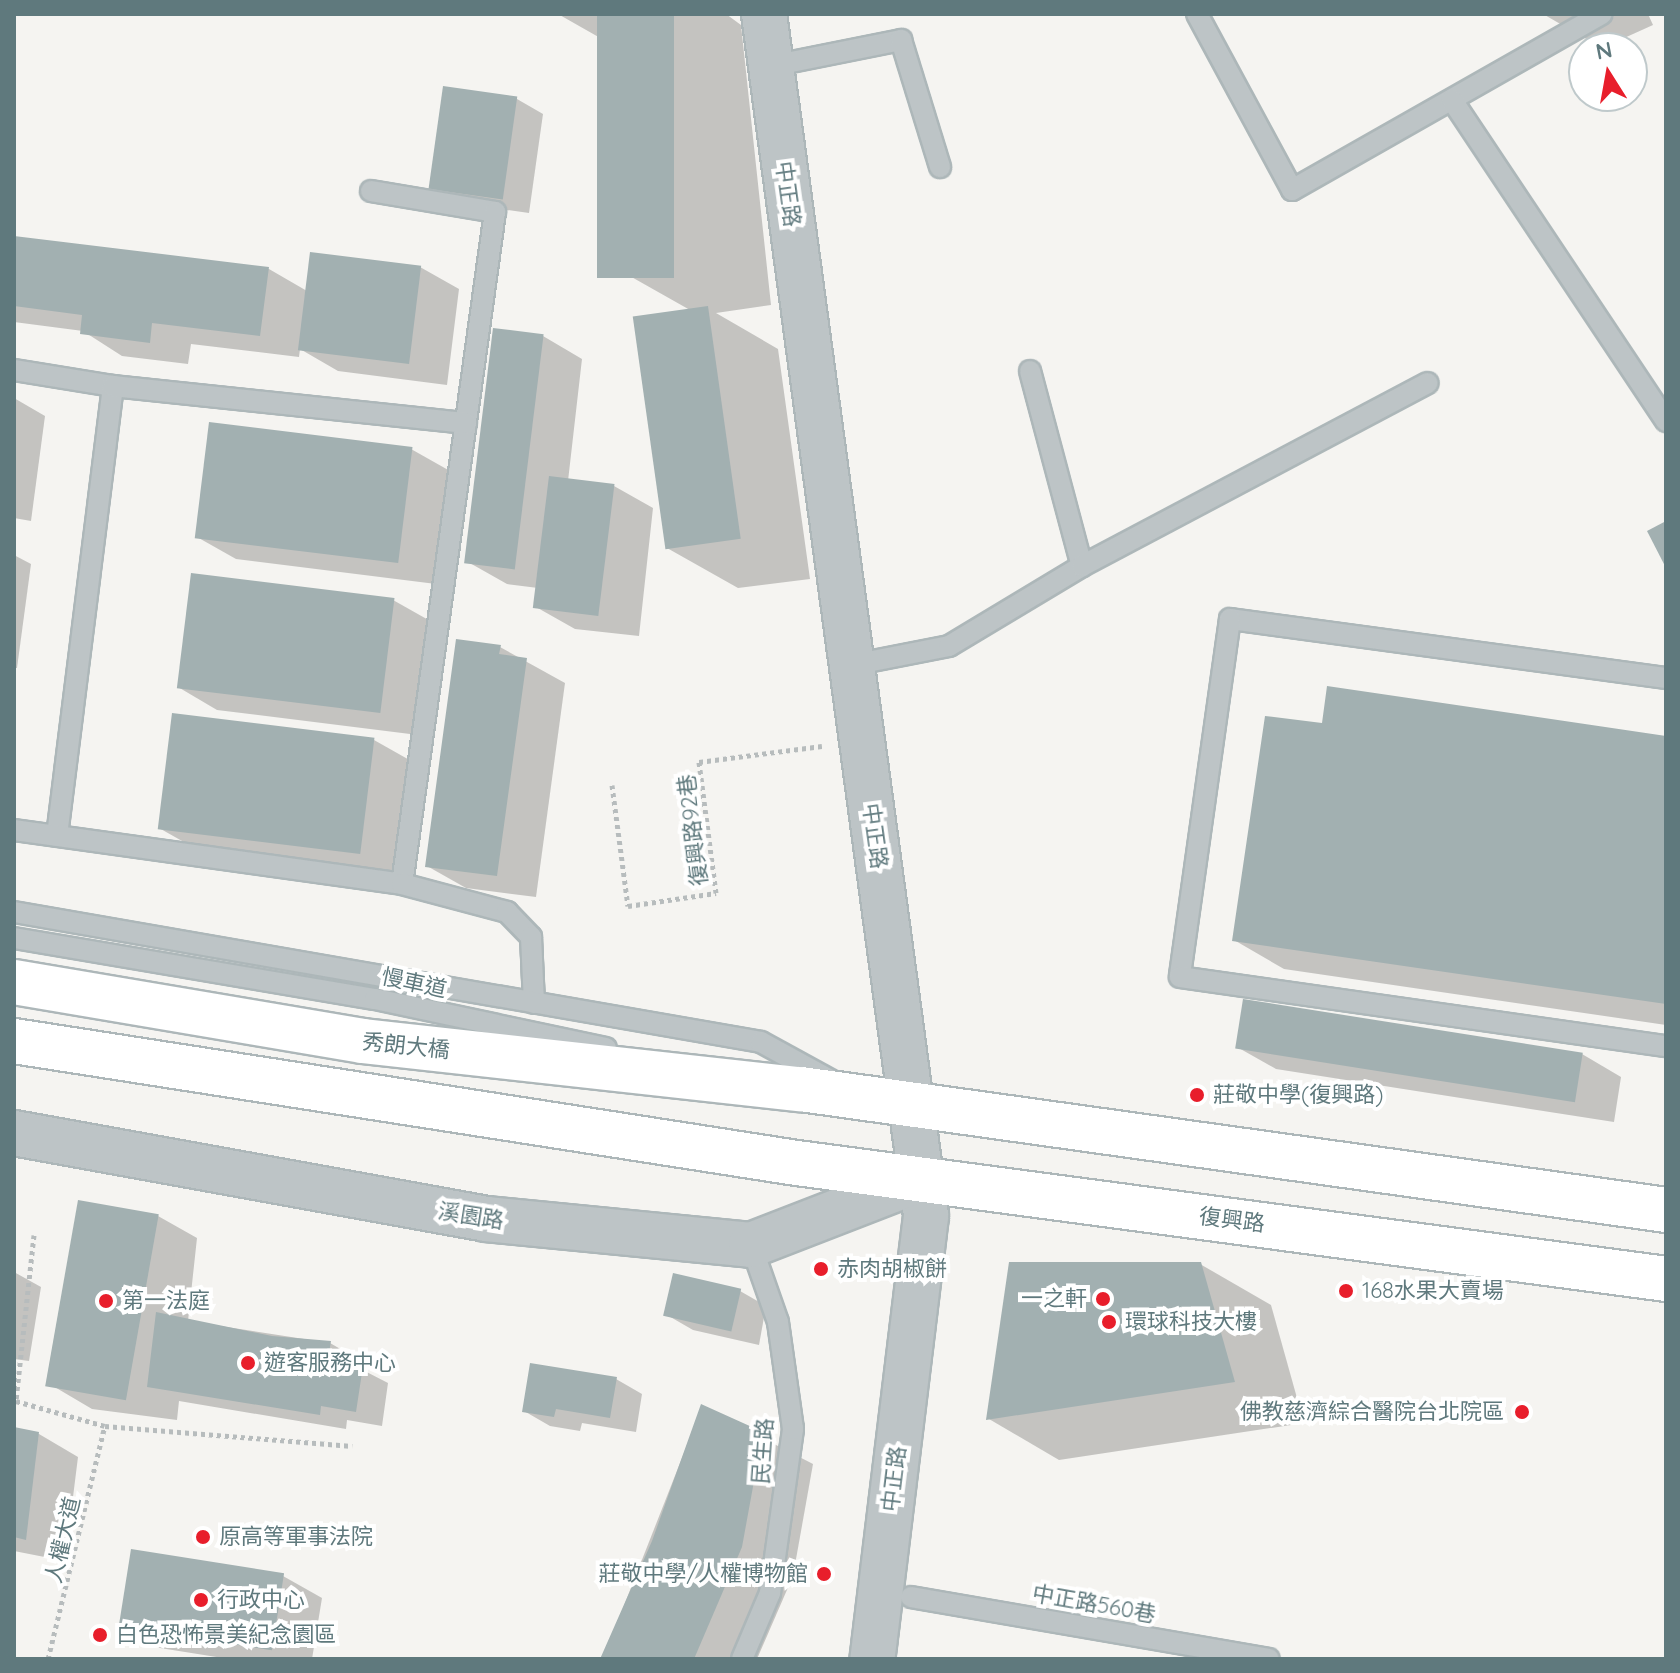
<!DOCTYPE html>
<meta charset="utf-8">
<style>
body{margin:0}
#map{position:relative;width:1680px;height:1673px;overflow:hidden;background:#f5f4f1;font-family:Quicksand,"Noto Sans TC",sans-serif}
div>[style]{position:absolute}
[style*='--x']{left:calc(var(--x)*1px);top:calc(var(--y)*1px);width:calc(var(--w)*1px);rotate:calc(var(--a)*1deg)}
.shadow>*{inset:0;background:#0003}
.building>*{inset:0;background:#a2b0b1;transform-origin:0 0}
.path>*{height:5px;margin-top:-2.5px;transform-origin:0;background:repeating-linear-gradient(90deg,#b7bcbd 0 4px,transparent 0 8px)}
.roads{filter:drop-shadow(2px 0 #adb7b9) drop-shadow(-2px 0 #adb7b9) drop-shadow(0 2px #adb7b9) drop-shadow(0 -2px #adb7b9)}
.service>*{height:20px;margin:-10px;padding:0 10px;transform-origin:10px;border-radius:10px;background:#bdc4c6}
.tertiary>*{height:44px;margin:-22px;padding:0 22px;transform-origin:22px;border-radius:22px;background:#bdc4c6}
.secondary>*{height:44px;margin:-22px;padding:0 22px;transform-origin:22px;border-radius:22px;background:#fff}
.dots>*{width:22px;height:22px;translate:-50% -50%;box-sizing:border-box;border:4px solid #fff;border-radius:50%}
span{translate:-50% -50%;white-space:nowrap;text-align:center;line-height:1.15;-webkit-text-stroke:8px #fff;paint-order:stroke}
.street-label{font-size:22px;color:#5f797d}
.poi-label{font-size:22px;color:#5f797d}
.left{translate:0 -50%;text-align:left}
.right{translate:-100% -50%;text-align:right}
.frame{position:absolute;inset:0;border:16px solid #5f797d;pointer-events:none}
.north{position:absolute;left:1568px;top:32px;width:80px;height:80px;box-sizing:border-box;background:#fff;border:2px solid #bfc9cb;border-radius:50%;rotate:349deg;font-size:22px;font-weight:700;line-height:32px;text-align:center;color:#5f797d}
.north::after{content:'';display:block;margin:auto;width:28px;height:36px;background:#e81e2b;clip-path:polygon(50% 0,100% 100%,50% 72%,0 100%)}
</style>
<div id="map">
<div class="shadow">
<i style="clip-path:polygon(558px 14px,726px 14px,741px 25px,771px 305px,716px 313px,778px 349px,810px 579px,738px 588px,667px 548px,690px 310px,628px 275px,602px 39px)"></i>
<i style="clip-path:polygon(1543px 14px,1648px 14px,1653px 25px,1602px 48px)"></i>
<i style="clip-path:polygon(444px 89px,517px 99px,543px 114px,529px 213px,456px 203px,430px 188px)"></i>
<i style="clip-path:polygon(14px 238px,269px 269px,307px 291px,420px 267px,459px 289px,447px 385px,338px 371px,300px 349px,299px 357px,191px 344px,188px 364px,122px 356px,83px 331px,14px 322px)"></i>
<i style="clip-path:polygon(543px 336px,582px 359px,568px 481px,614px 486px,653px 508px,639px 636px,575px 629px,536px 607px,538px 588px,507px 584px,468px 562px)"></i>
<i style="clip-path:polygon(14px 398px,45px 416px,31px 521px,14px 518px)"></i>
<i style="clip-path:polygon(411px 449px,450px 471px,436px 584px,236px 559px,197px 537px)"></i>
<i style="clip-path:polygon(14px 555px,31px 564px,17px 668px,14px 668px)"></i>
<i style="clip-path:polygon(393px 600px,432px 622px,418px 735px,217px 710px,178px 687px)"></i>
<i style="clip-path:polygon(500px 647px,565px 683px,536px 897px,466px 888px,427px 866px)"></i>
<i style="clip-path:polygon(173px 715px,374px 740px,413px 762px,398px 875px,198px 850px,159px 828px)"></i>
<i style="clip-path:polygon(1323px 726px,1666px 738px,1666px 1025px,1284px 969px,1234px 940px)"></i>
<i style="clip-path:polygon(1237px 1047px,1582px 1054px,1621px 1077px,1614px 1122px,1276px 1069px)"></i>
<i style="clip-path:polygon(158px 1216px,197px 1238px,188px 1321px,330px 1343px,356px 1358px,355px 1366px,388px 1383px,382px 1426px,347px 1420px,346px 1429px,179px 1401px,177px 1420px,92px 1409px,53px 1386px)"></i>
<i style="clip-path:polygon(1200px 1264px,1271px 1305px,1304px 1423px,1059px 1460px,989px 1419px)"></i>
<i style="clip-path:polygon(14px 1272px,41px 1287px,29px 1361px,14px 1359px)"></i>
<i style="clip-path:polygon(740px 1291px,766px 1306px,759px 1345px,693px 1330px,667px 1315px)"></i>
<i style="clip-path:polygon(616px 1379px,642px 1394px,636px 1432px,582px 1423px,580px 1431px,550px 1426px,524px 1411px)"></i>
<i style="clip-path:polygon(702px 1407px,813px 1464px,793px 1576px,757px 1659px,603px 1659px)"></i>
<i style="clip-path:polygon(14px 1429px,39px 1434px,78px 1457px,65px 1561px,14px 1551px)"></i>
<i style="clip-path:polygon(283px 1576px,322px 1598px,312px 1659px,229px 1659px,160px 1648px,121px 1625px)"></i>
</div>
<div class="building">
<i style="left:597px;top:14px;width:77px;height:264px"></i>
<i style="left:443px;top:86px;width:75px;height:104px;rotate:8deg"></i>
<i style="clip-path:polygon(14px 236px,269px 267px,260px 336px,152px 323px,150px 343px,80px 334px,82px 315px,14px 306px)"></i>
<i style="left:310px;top:252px;width:112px;height:99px;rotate:7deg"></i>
<i style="left:708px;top:306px;width:235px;height:76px;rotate:82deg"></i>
<i style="left:493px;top:328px;width:51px;height:237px;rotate:7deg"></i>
<i style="left:209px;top:422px;width:205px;height:117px;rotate:7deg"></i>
<i style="left:549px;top:476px;width:66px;height:133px;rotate:7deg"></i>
<i style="clip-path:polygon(1666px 521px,1666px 568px,1647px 531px)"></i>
<i style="left:191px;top:573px;width:205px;height:116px;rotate:7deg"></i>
<i style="clip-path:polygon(456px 639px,501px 645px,499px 654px,527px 658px,497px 876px,425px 867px)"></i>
<i style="clip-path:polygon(1327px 686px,1666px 736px,1666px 1004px,1232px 941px,1265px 716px,1322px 723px)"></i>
<i style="left:172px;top:713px;width:204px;height:117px;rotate:7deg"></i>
<i style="left:1243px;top:999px;width:344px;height:50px;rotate:9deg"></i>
<i style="left:78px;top:1200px;width:82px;height:189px;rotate:10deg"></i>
<i style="clip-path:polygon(1009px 1262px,1201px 1262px,1235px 1382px,986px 1420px)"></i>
<i style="left:673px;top:1273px;width:70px;height:44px;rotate:13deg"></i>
<i style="clip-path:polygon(156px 1312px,272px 1336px,331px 1341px,328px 1359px,363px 1366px,356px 1412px,321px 1406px,320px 1415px,147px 1387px)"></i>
<i style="clip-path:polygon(530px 1363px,617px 1377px,610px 1418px,556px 1409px,554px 1417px,522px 1412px)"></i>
<i style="clip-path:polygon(701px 1404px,763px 1432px,742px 1547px,694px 1659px,600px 1659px,652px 1541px)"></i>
<i style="clip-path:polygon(14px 1427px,39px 1432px,26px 1540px,14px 1537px)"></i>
<i style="left:131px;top:1549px;width:155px;height:78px;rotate:9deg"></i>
</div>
<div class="path">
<i style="--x:612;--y:785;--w:122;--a:82.5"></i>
<i style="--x:628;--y:906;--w:89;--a:-8.4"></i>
<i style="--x:716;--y:893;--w:132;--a:-97.4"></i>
<i style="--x:699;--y:762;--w:124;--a:-7.4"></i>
<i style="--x:34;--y:1235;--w:167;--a:96.2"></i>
<i style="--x:16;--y:1401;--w:92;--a:15.7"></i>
<i style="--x:105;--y:1426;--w:248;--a:4.6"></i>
<i style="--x:48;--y:1659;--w:240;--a:-76.3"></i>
</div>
<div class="roads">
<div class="service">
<i style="--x:1197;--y:14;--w:200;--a:61.6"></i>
<i style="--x:1292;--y:190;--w:356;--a:-29.6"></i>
<i style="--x:771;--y:66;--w:133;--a:-11.3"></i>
<i style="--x:901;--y:40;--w:133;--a:72.9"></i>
<i style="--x:1452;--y:100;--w:386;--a:56.3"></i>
<i style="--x:371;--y:191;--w:126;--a:9.6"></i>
<i style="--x:495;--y:212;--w:678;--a:97.88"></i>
<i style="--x:14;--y:370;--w:100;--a:9.2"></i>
<i style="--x:113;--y:386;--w:453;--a:97.1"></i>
<i style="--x:1030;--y:371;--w:202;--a:75.1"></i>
<i style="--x:113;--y:386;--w:355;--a:6"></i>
<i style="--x:852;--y:665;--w:99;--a:-11.1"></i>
<i style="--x:949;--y:646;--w:155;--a:-31"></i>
<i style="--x:1082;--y:566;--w:391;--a:-27.9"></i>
<i style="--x:1666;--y:678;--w:440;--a:-172.3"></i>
<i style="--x:1230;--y:619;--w:361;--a:98"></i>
<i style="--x:1180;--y:977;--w:491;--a:8.1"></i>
<i style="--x:14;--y:830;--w:392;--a:7.9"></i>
<i style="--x:402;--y:884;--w:109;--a:14.9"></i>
<i style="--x:507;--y:912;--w:35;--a:46"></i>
<i style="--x:531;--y:937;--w:66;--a:87.4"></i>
<i style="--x:14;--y:912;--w:758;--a:9.87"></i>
<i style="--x:761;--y:1042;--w:79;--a:28.8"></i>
<i style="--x:14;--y:938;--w:366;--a:9.6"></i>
<i style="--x:375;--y:999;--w:236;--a:12"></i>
<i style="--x:911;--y:1597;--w:363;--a:9.8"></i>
<i style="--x:742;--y:1659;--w:72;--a:-67"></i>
<i style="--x:770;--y:1593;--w:166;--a:-82"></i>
<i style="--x:793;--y:1429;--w:108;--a:-98"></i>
<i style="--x:778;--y:1322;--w:82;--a:-109.3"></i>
</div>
<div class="tertiary">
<i style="--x:764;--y:14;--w:1213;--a:82.32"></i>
<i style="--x:926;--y:1216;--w:446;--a:96.9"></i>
<i style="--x:14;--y:1133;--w:480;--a:10.3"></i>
<i style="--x:486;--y:1219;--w:266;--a:5.6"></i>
<i style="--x:751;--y:1245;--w:182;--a:-21.2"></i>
</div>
<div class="secondary">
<i style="--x:14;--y:982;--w:354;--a:9.6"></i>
<i style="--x:363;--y:1041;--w:441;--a:6.3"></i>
<i style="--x:801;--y:1089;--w:873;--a:7.96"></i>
<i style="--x:14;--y:1041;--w:792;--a:8.86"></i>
<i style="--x:797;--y:1163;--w:877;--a:7.6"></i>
</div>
</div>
<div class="dots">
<i style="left:1197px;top:1095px;background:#e81e2b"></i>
<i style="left:821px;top:1269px;background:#e81e2b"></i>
<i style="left:1346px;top:1291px;background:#e81e2b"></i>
<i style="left:1103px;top:1299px;background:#e81e2b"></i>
<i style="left:106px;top:1301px;background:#e81e2b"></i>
<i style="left:1109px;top:1322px;background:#e81e2b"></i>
<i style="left:248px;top:1363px;background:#e81e2b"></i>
<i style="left:1522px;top:1412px;background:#e81e2b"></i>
<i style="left:203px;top:1537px;background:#e81e2b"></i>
<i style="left:824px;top:1574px;background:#e81e2b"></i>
<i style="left:201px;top:1600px;background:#e81e2b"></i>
<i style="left:100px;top:1635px;background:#e81e2b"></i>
</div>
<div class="street-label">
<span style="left:788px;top:194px;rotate:82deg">中正路</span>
<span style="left:693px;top:830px;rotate:-97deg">復興路92巷</span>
<span style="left:875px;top:836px;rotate:82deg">中正路</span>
<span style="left:414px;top:983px;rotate:12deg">慢車道</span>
<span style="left:406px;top:1046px;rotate:6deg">秀朗大橋</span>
<span style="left:471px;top:1216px;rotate:9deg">溪園路</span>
<span style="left:1232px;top:1220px;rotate:7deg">復興路</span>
<span style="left:763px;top:1451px;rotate:-86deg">民生路</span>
<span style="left:894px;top:1479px;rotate:-83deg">中正路</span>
<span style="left:63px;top:1540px;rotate:-77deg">人權大道</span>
<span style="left:1094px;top:1604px;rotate:10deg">中正路560巷</span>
</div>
<div class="poi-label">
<span class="left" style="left:1213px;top:1095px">莊敬中學(復興路)</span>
<span class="left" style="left:837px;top:1269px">赤肉胡椒餅</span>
<span class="left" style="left:1362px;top:1291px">168水果大賣場</span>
<span class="right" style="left:1087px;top:1299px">一之軒</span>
<span class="left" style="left:122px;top:1301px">第一法庭</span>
<span class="left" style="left:1125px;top:1322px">環球科技大樓</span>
<span class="left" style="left:264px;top:1363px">遊客服務中心</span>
<span class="right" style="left:1504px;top:1412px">佛教慈濟綜合醫院台北院區</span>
<span class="left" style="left:219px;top:1537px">原高等軍事法院</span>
<span class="right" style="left:808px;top:1574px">莊敬中學/人權博物館</span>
<span class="left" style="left:217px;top:1600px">行政中心</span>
<span class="left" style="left:116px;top:1635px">白色恐怖景美紀念園區</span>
</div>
<div class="frame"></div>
<div class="north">N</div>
</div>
